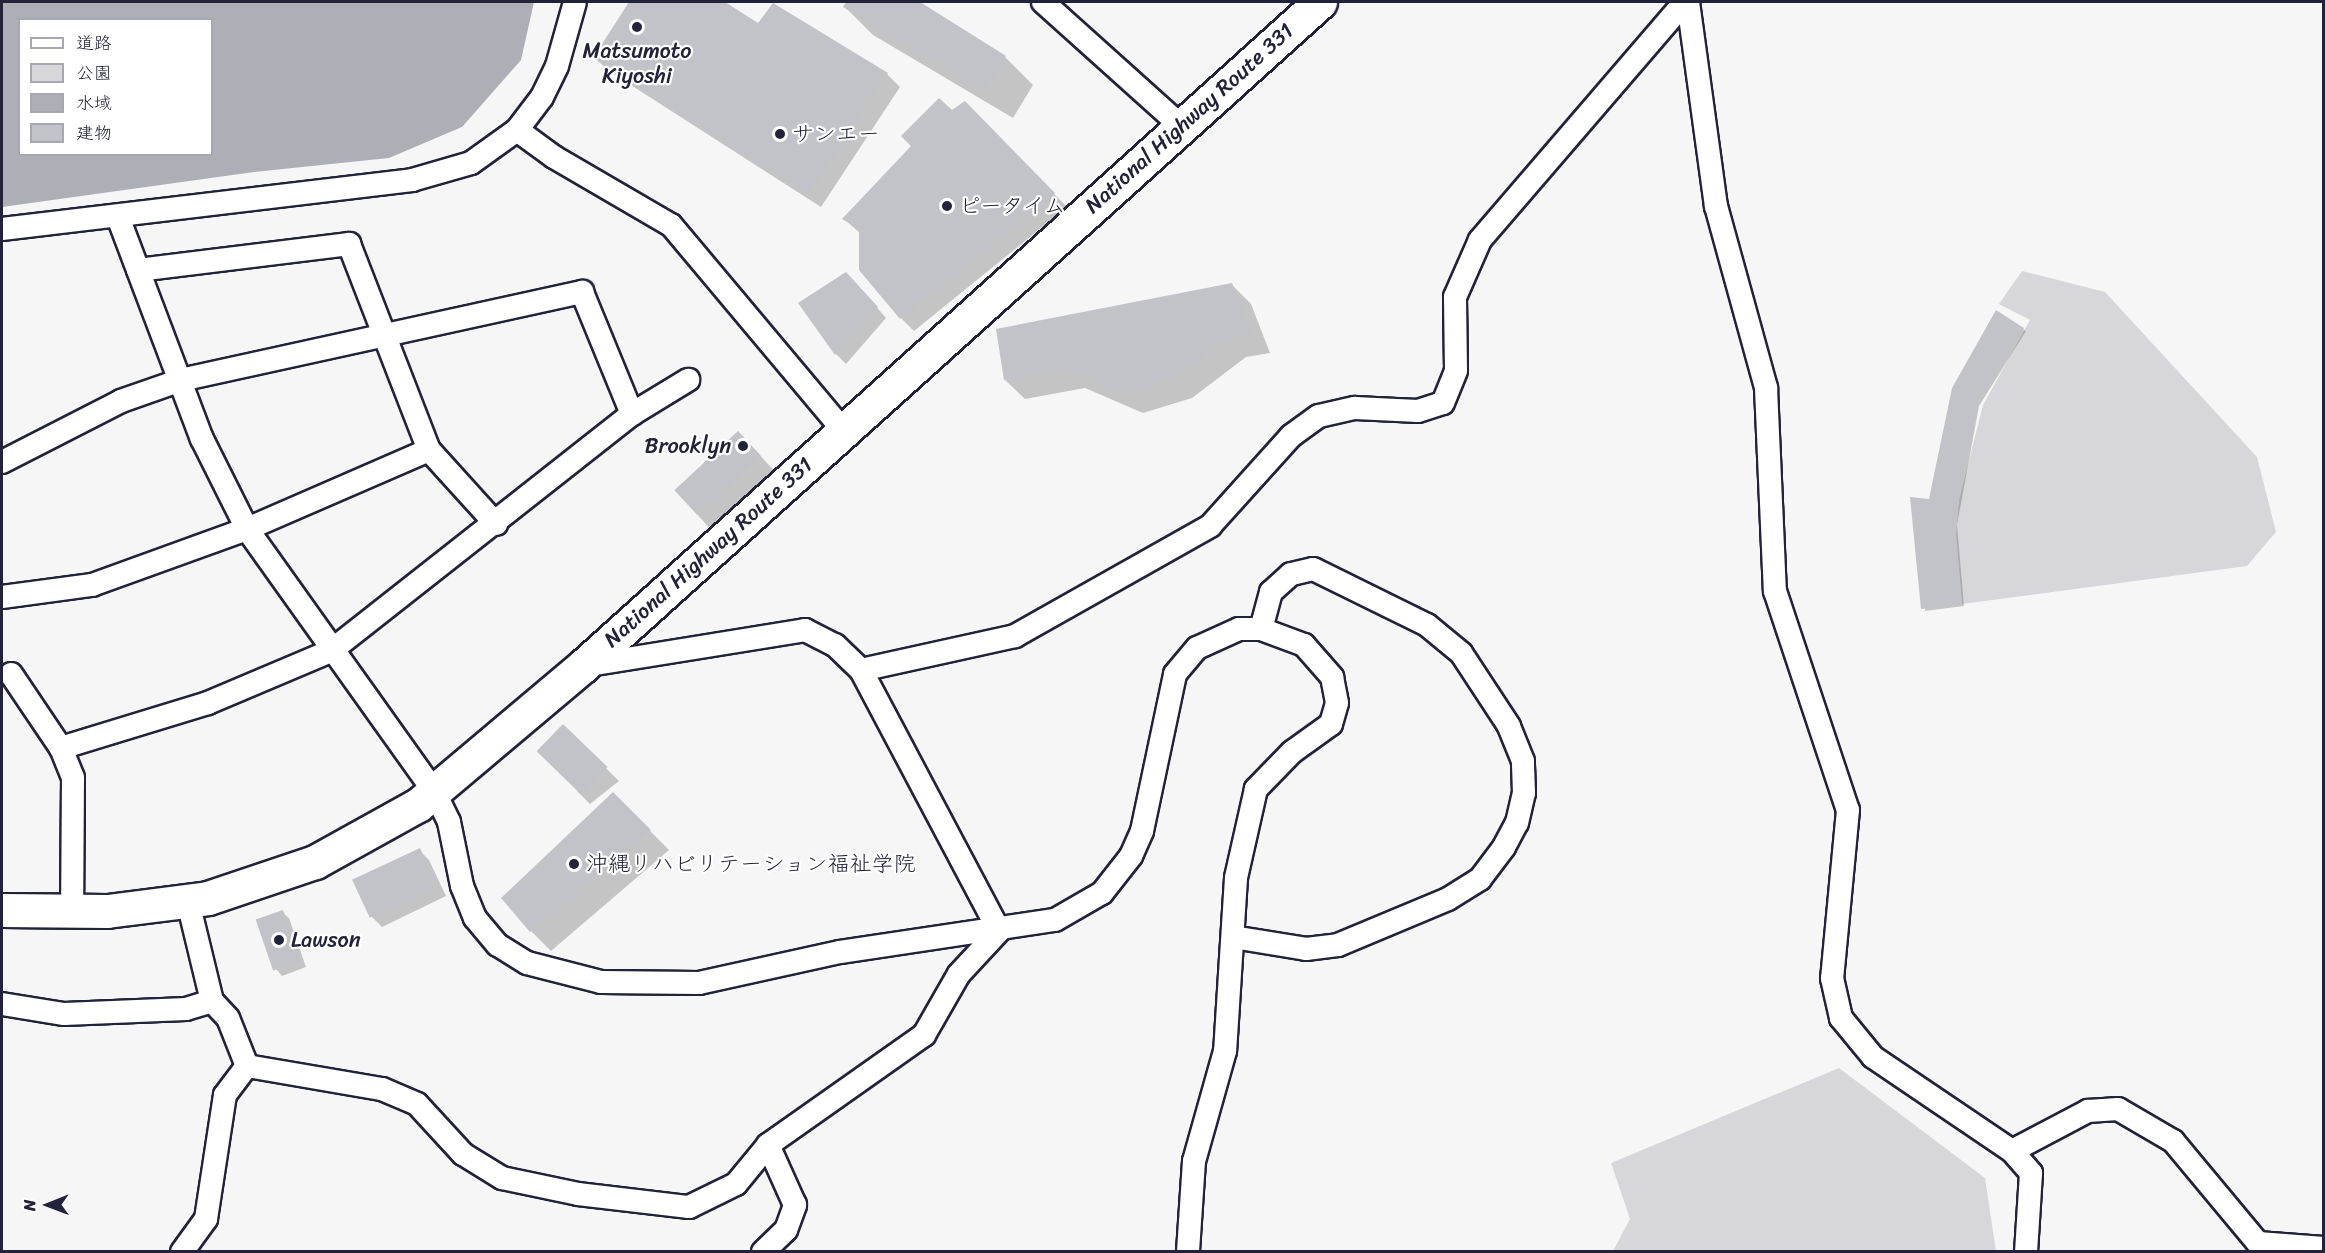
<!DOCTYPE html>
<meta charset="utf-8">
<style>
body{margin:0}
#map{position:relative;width:2325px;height:1253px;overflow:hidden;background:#f6f6f7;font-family:Sriracha,"Klee One",sans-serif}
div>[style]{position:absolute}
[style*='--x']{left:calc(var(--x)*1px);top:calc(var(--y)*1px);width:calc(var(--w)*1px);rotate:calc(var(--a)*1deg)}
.green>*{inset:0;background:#d7d7db}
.water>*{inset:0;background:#aeaeb7}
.shadow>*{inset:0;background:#0003}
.building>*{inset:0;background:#c2c2c9;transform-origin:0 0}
.roads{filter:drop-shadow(2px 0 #22223b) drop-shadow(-2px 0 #22223b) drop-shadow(0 2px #22223b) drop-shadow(0 -2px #22223b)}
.minor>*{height:22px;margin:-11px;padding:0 11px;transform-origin:11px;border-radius:11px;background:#fff}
.highway>*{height:33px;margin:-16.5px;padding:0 16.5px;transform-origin:16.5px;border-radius:16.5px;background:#fff}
.dots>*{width:16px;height:16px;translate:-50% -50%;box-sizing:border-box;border:3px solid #fff;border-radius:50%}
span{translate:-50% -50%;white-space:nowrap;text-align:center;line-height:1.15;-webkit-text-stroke:4.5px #fff;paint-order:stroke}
.poi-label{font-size:22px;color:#22223b}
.left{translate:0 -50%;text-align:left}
.right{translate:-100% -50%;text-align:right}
.street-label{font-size:22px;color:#22223b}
.frame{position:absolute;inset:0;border:3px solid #22223b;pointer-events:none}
.legend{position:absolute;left:18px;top:18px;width:195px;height:138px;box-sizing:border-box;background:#fff;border:2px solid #a7a7b1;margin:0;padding:8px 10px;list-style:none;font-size:18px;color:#22223b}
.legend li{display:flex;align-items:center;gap:12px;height:30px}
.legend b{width:30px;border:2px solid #a7a7b1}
.north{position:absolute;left:18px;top:1175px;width:60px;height:60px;-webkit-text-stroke:4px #fff;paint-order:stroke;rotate:269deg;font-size:16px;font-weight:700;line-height:24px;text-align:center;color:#22223b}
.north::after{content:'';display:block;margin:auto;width:21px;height:27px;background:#22223b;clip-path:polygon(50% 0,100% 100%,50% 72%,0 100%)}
</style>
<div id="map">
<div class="green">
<i style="clip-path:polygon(2022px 271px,2105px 292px,2257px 457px,2276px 532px,2247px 566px,1962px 604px,1956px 536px,1959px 500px,1983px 405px,2030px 320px,1999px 304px)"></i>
<i style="clip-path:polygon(1839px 1068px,1985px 1178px,1996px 1251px,1613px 1251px,1630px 1219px,1611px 1163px)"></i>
</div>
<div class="water">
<i style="clip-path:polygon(evenodd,2px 2px,534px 2px,521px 60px,462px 127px,389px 158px,254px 172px,2px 207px,2px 2px,20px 20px,212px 20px,212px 154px,20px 154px,20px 20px)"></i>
</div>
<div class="shadow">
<i style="clip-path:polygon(630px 2px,722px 2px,759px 25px,887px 74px,900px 87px,821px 207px,609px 71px,595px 58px)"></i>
<i style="clip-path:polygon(848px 2px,917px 2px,1005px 57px,1033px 85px,1013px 118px,873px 35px,845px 7px)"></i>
<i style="clip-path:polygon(965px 103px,1067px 207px,914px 331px,901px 318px,861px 234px,844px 219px)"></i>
<i style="clip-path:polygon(856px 283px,886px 318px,846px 364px,836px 354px)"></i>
<i style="clip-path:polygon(1232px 285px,1251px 304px,1270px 353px,1246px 357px,1192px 398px,1143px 413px,1085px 388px,1025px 399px,1005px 380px)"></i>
<i style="clip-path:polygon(2023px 329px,2026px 331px,1979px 406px,1957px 525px,1964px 606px,1925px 611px,1930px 501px,1954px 388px)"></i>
<i style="clip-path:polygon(758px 453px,779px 476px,714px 533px,675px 490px)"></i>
<i style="clip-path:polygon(563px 726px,619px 781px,590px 804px,577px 791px)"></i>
<i style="clip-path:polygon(613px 794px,669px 850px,551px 951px,531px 931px)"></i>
<i style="clip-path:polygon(419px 850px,429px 860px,446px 896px,382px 927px,372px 917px)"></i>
<i style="clip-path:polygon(282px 912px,289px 918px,306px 967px,282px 976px,276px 969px)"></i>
</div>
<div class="building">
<i style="clip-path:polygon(629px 2px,725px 2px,758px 23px,773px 3px,888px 73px,808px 195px,593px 58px)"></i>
<i style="clip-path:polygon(846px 2px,920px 2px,1006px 56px,985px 91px,843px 7px)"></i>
<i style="clip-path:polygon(939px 98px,952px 110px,965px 101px,1055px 193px,900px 319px,859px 270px,859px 229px,842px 219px,911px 146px,901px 136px)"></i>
<i style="clip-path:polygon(846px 272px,878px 307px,835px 355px,798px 303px)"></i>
<i style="clip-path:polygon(1232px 283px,1251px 333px,1226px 338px,1172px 379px,1123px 394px,1064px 369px,1004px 380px,996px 329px)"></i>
<i style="clip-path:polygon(1996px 310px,2024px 328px,1977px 403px,1955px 522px,1962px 604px,1921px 609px,1910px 497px,1929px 499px,1952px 388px)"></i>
<i style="left:738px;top:431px;width:33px;height:87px;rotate:47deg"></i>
<i style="left:563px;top:724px;width:62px;height:38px;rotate:44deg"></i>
<i style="clip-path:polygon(613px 792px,651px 830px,530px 932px,501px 898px)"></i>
<i style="left:420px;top:848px;width:42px;height:75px;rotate:65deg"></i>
<i style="left:283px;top:910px;width:54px;height:29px;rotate:71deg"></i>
</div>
<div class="roads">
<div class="minor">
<i style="--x:1043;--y:2;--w:186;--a:41.9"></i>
<i style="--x:1688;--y:2;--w:206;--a:82.2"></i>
<i style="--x:1716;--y:206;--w:189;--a:74.6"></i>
<i style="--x:1766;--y:388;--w:203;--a:87.5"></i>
<i style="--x:1775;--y:591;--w:231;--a:71.6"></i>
<i style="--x:1848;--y:810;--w:169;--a:95.4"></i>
<i style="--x:1832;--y:978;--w:41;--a:77.3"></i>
<i style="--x:1841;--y:1018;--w:50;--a:50.6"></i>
<i style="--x:1873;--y:1057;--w:168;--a:34.1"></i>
<i style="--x:2012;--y:1151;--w:29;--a:49"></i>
<i style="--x:2031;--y:1173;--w:79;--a:93.6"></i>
<i style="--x:517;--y:130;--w:46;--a:36.1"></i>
<i style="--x:554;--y:157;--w:135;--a:30.2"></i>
<i style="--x:671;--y:225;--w:266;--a:50"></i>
<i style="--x:118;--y:217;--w:237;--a:69.3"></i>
<i style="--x:202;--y:439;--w:101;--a:63.4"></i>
<i style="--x:247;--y:529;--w:324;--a:54.5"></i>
<i style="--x:435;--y:793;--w:32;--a:64"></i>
<i style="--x:449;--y:822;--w:65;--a:78.5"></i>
<i style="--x:462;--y:886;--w:35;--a:68"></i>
<i style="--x:475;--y:918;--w:35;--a:50"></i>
<i style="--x:498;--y:945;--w:34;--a:32"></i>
<i style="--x:527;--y:963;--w:76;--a:14.4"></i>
<i style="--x:601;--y:982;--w:98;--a:0.6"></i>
<i style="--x:699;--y:983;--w:144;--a:-12.4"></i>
<i style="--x:840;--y:952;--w:217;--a:-8.5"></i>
<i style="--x:1055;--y:920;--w:54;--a:-29.9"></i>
<i style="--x:1102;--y:893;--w:47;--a:-51.9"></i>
<i style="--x:1131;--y:856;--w:27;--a:-66"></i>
<i style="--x:1142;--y:831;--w:160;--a:-78.1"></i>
<i style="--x:1175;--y:674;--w:34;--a:-50"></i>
<i style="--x:1197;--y:648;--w:46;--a:-24.3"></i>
<i style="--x:1239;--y:629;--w:22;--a:0"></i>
<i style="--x:1261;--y:629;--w:46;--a:20.4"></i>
<i style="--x:1304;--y:645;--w:43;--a:48.8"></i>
<i style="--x:1332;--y:677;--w:26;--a:79"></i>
<i style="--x:1337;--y:703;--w:22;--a:106"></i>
<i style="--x:1331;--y:724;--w:48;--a:144.3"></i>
<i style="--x:1292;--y:752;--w:52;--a:134.2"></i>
<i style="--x:1256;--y:789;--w:91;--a:102.7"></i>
<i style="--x:1236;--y:878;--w:173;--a:93.6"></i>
<i style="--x:1225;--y:1051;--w:114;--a:105.7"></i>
<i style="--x:1194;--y:1161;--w:91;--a:93.8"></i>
<i style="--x:2;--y:229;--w:413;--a:-6.8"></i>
<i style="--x:412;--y:180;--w:61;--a:-16.1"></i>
<i style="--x:471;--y:163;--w:57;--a:-35.7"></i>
<i style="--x:517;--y:130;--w:41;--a:-52.9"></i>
<i style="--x:542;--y:97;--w:34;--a:-64"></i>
<i style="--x:557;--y:66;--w:66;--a:-74.3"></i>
<i style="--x:138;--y:270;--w:213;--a:-7"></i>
<i style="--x:349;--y:244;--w:221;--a:68.8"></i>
<i style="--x:632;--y:414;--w:66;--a:-31.3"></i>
<i style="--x:2;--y:462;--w:134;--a:-27.1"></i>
<i style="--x:121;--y:401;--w:64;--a:-19.3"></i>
<i style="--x:181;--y:380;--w:411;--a:-12.4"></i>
<i style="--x:582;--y:292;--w:132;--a:67.7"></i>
<i style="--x:632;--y:414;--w:383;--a:141.8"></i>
<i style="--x:331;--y:651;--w:134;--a:157.1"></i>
<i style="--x:208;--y:703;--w:154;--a:163"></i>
<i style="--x:2;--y:597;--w:91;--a:-7.6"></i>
<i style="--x:92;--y:585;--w:165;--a:-19.9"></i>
<i style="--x:247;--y:529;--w:198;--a:-23.5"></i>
<i style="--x:429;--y:450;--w:100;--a:47.8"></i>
<i style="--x:583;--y:666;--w:225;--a:-9.2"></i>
<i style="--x:805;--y:630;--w:34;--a:27"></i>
<i style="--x:835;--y:645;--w:36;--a:44"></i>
<i style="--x:861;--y:670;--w:295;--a:62.1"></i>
<i style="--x:861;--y:670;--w:158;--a:-12.4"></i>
<i style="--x:1015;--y:636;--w:224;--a:-29.4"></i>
<i style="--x:1210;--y:526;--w:121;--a:-48"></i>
<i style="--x:1291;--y:436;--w:34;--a:-36"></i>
<i style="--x:1319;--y:416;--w:37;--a:-13"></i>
<i style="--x:1355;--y:408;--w:63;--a:2.7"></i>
<i style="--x:1418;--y:411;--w:26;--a:-18"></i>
<i style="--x:1443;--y:403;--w:35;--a:-68"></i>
<i style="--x:1456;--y:370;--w:73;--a:-90.8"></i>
<i style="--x:1455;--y:297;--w:62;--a:-66.3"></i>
<i style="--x:1480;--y:240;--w:314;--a:-49.3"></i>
<i style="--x:11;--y:674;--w:89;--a:56"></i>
<i style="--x:61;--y:748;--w:32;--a:68"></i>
<i style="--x:73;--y:778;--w:134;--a:90.4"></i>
<i style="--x:188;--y:902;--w:102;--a:76.4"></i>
<i style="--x:212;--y:1001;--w:23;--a:47"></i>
<i style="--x:228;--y:1018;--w:52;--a:68.4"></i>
<i style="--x:1233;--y:937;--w:74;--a:9.3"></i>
<i style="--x:1306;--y:949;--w:32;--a:-7"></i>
<i style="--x:1338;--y:945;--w:119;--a:-22.7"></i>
<i style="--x:1448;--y:899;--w:38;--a:-32"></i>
<i style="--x:1480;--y:879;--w:40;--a:-53"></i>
<i style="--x:1504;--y:847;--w:27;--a:-62"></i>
<i style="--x:1517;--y:823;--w:31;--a:-77"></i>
<i style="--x:1524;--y:793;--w:32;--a:-92"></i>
<i style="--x:1523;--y:761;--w:38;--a:-112"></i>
<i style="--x:1509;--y:726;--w:87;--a:-123.3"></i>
<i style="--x:1461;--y:653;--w:44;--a:-140.5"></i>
<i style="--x:1427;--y:625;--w:127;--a:-153.8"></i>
<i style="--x:1313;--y:569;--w:23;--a:167"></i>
<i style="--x:1291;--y:574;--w:27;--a:138"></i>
<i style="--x:1271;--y:592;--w:38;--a:105"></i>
<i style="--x:2;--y:1004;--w:63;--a:9.2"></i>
<i style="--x:64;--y:1014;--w:122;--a:-2.3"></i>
<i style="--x:186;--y:1009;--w:27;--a:-17"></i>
<i style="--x:247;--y:1066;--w:137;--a:9.7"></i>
<i style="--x:382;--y:1089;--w:38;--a:23"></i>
<i style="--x:417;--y:1104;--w:68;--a:47.4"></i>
<i style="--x:463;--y:1154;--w:46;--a:31.6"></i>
<i style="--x:502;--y:1178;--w:78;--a:11.9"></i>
<i style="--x:578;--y:1194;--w:112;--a:6.7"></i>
<i style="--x:689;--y:1207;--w:52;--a:-26.1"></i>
<i style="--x:736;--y:1184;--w:50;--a:-50.6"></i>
<i style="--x:768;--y:1145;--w:191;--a:-35.2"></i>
<i style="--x:924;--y:1035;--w:70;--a:-60.2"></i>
<i style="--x:959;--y:974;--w:59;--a:-47.1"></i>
<i style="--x:2012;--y:1151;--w:86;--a:-27.8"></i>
<i style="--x:2088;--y:1111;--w:30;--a:-4"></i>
<i style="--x:2118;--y:1109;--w:64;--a:30.2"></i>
<i style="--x:2173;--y:1141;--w:133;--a:50.2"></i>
<i style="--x:2258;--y:1243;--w:66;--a:4.3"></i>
<i style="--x:182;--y:1252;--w:41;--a:-54"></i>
<i style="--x:206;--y:1219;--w:125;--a:-81.3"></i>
<i style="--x:225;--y:1095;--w:36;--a:-53"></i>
<i style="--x:763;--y:1252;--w:32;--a:-44"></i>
<i style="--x:786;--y:1230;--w:27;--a:-70"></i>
<i style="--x:795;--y:1205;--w:66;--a:-114.2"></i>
</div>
<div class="highway">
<i style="--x:2;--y:910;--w:105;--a:0.5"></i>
<i style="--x:107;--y:911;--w:102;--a:-7.3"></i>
<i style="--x:208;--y:898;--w:113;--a:-18.6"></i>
<i style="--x:315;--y:862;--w:118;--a:-29"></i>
<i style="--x:418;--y:805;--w:216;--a:-40.1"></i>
<i style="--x:583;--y:666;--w:992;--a:-42.02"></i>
</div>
</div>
<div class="dots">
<i style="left:637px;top:27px;background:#22223b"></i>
<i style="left:780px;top:134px;background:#22223b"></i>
<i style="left:947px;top:206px;background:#22223b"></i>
<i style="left:743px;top:446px;background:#22223b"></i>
<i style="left:574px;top:864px;background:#22223b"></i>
<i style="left:279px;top:940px;background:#22223b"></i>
</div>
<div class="poi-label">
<span style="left:637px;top:63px">Matsumoto<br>Kiyoshi</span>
<span class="left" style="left:792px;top:134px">サンエー</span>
<span class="left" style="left:959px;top:206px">ピータイム</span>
<span class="right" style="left:731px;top:446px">Brooklyn</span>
<span class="left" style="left:586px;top:864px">沖縄リハビリテーション福祉学院</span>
<span class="left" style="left:291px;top:940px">Lawson</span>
</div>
<div class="street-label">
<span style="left:1189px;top:118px;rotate:-42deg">National Highway Route 331</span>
<span style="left:708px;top:552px;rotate:-42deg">National Highway Route 331</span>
</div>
<div class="frame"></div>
<ul class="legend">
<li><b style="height:8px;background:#fff"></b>道路</li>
<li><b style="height:16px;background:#d7d7db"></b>公園</li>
<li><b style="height:16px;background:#aeaeb7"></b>水域</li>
<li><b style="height:16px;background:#c2c2c9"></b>建物</li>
</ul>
<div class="north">N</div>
</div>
